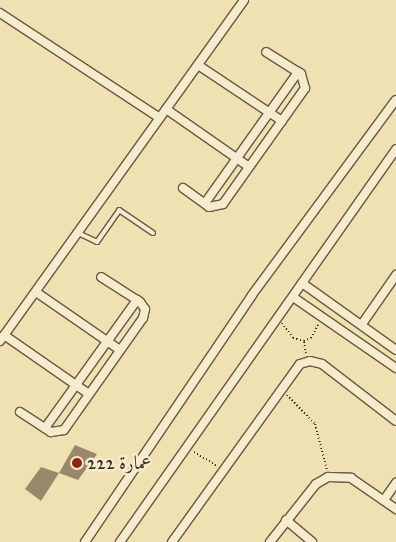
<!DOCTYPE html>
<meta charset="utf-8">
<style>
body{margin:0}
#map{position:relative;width:396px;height:542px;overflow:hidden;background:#efe1b2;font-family:"IM FELL Great Primer",Amiri,serif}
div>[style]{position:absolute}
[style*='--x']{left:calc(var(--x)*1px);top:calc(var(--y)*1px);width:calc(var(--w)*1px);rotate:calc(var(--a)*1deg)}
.building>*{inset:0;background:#99896a}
.path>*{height:2px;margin-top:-1px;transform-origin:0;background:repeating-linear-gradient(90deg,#3c2a1b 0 1px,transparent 0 3.5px)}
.roads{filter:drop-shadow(1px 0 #695841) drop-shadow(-1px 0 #695841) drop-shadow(0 1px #695841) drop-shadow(0 -1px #695841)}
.service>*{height:4px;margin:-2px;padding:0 2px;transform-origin:2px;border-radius:2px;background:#f5eccd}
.minor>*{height:8px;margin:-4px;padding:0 4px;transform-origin:4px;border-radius:4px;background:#f5eccd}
.dots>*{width:14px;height:14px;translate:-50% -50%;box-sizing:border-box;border:2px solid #f5eccd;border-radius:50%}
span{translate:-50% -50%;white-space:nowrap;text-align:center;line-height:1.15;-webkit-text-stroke:5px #f5eccd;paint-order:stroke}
.poi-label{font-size:19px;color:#3c2a1b}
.left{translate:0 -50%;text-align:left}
</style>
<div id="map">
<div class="building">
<i style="clip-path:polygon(75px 445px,97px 454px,78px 480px,59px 473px)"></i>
<i style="clip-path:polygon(41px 467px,59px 473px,41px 501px,25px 489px)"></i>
</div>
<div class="path">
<i style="--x:282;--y:323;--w:19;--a:54"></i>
<i style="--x:293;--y:338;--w:11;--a:15"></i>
<i style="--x:304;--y:341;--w:8;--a:-23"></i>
<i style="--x:311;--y:338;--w:15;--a:-62"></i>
<i style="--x:304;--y:342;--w:12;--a:81"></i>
<i style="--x:287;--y:395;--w:40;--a:46"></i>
<i style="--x:315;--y:424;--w:48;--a:75.4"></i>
<i style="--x:194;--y:452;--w:27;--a:31"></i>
</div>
<div class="roads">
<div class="service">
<i style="--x:78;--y:233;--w:21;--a:25"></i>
<i style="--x:97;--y:242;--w:39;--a:-55"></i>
<i style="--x:119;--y:210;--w:41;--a:34.1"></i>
</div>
<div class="minor">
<i style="--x:0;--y:13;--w:191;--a:33.3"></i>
<i style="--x:198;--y:65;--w:101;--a:33.7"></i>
<i style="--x:166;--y:109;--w:101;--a:34.9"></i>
<i style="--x:183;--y:188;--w:32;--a:36"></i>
<i style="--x:209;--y:207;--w:14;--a:-12"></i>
<i style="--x:223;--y:204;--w:142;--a:-54.7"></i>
<i style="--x:305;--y:88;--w:15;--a:-106"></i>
<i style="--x:301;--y:74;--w:41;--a:-147.8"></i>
<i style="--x:205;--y:203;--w:161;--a:-54.6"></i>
<i style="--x:302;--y:283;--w:115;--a:35.5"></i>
<i style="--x:36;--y:292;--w:102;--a:34.6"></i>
<i style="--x:293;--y:297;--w:125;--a:34.6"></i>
<i style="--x:362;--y:324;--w:60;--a:-55.2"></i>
<i style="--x:4;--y:335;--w:103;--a:34.8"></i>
<i style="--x:0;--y:341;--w:419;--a:-54.4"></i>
<i style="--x:20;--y:412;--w:37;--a:33"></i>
<i style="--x:51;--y:432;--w:13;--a:-9"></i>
<i style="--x:64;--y:430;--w:137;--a:-54.8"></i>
<i style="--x:143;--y:318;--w:9;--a:-77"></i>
<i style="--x:145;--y:309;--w:9;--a:-126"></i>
<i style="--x:140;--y:302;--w:46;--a:-147.3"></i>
<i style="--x:45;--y:428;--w:158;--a:-54.3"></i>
<i style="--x:384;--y:500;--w:21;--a:-55"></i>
<i style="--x:286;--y:520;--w:34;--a:40"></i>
<i style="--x:85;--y:542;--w:298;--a:-55.9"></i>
<i style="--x:252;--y:295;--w:242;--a:-53.6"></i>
<i style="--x:120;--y:542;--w:480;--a:-54.9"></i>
<i style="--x:172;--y:542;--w:219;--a:-54.3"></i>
<i style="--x:300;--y:364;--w:10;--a:-17"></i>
<i style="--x:310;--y:361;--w:12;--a:14"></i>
<i style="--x:322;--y:364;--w:93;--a:37.6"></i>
<i style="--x:270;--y:542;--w:74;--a:-51.6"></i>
<i style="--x:316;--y:484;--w:14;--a:-30"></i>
<i style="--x:328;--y:477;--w:23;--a:2"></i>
<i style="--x:351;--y:478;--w:55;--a:34.6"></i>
</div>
</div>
<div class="dots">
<i style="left:77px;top:463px;background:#8f2418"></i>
</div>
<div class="poi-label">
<span class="left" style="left:87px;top:463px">عمارة 222</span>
</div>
</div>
